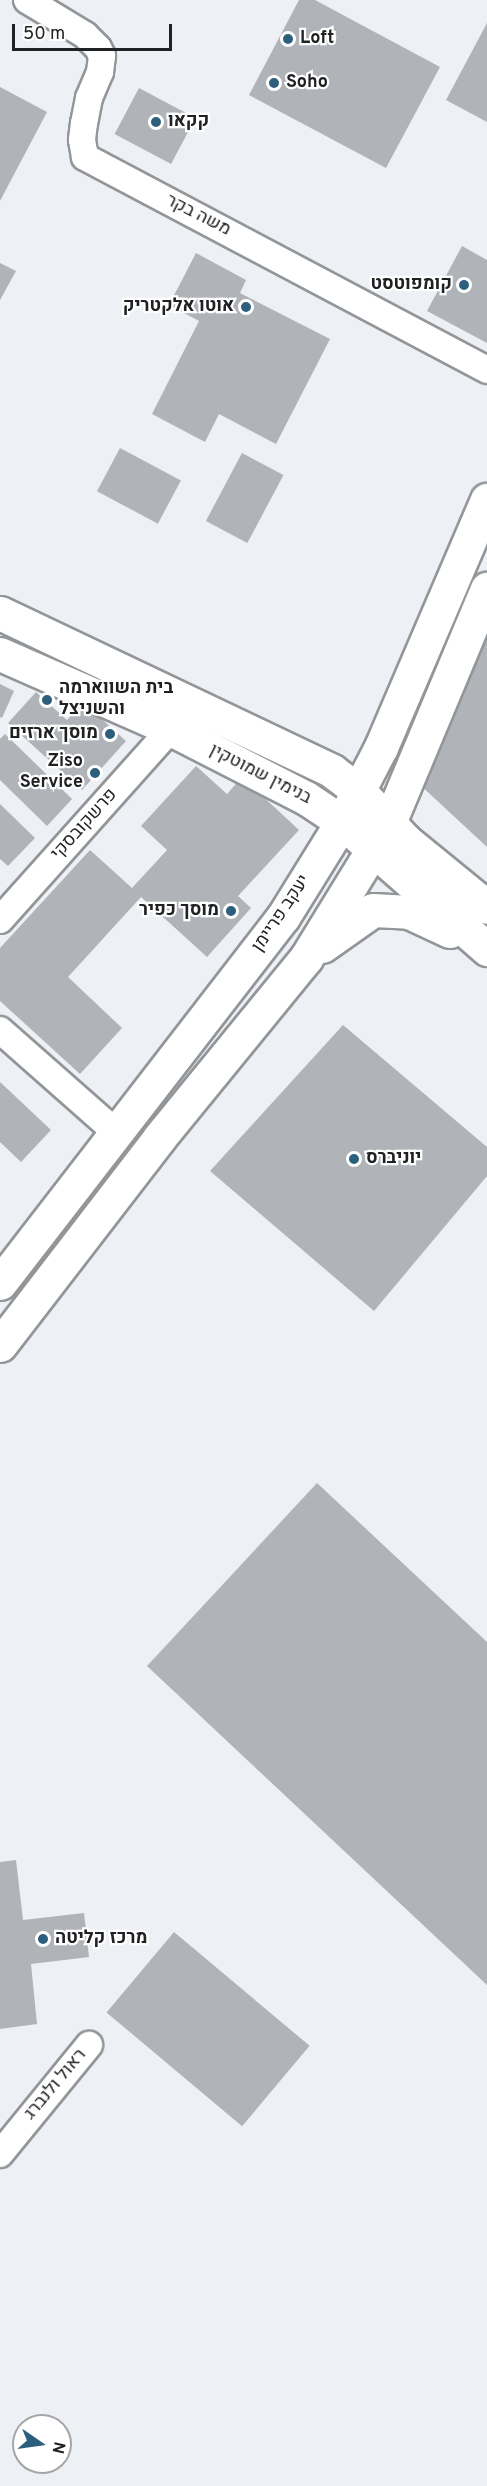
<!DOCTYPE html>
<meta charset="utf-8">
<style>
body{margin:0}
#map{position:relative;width:487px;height:2486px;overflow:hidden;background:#edf0f5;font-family:Overpass,Heebo,sans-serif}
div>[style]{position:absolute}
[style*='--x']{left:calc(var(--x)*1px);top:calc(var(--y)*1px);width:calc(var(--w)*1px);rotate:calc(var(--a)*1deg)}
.building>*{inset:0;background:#b0b3b7;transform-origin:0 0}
.roads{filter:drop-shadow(2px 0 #939699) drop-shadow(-2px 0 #939699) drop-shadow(0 2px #939699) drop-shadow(0 -2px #939699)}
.street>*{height:26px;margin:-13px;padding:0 13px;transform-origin:13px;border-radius:13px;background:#fff}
.secondary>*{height:33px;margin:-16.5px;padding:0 16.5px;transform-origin:16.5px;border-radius:16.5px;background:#fff}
.dots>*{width:16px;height:16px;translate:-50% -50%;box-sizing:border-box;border:3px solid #fff;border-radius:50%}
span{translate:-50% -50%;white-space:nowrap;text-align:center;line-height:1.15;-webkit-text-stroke:4.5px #fff;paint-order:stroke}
.poi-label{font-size:18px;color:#202123;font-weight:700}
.left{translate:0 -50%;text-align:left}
.right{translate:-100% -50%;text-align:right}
.street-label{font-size:18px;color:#202123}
.north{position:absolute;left:12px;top:2414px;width:60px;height:60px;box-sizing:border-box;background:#fff;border:2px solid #a6a6a7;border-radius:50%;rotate:103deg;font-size:16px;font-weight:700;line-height:24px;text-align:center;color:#202123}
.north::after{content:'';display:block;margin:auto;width:21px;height:27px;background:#2b5f7c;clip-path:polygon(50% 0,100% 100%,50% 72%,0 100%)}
.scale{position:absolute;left:12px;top:24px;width:160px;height:27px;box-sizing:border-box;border:3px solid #202123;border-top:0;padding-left:8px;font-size:18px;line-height:21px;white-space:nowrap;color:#202123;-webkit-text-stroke:4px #fff;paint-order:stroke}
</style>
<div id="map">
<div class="building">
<i style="clip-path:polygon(299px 0,315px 0,440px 67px,386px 168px,249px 95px)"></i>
<i style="clip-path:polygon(487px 23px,487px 122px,446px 100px)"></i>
<i style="clip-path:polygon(0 87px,47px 112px,0 201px)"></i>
<i style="left:139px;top:88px;width:64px;height:52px;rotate:28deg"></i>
<i style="clip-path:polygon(462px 246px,487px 260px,487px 343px,427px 311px)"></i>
<i style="clip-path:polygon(196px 253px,246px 280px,240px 293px,330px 339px,276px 444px,219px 414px,205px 442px,152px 414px,199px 321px,169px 305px)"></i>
<i style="clip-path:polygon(0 263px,16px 271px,0 300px)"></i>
<i style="left:120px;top:448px;width:69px;height:49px;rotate:28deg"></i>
<i style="left:242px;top:453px;width:47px;height:77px;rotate:28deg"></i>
<i style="clip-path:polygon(487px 626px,487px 847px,418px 783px)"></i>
<i style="clip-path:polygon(0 684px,14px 691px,2px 718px,0 717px)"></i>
<i style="clip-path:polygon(36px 692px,67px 720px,83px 702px,126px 741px,82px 790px,8px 723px)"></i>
<i style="clip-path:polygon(5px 734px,72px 799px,47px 826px,0 780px,0 739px)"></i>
<i style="clip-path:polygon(196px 766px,227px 794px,242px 777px,299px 830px,238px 896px,251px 908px,207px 957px,141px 897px,68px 977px,122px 1028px,80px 1074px,0 1001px,0 948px,90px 850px,132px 888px,167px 850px,141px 826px)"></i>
<i style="clip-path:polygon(0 804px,35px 838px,8px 866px,0 859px)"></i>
<i style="clip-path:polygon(343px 1025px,487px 1147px,487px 1176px,374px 1311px,210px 1171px)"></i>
<i style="clip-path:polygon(0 1082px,51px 1130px,21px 1162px,0 1142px)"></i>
<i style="clip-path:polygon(317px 1483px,487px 1642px,487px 1985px,147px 1666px)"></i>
<i style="clip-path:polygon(16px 1860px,23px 1920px,84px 1913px,89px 1957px,31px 1964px,37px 2024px,0 2029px,0 1862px)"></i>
<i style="left:174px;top:1932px;width:177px;height:105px;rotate:40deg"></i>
</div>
<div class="roads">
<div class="street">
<i style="--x:27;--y:0;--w:68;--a:31.1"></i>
<i style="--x:85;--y:35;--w:18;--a:45"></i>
<i style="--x:98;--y:48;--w:9;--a:63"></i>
<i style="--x:102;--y:56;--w:16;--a:97"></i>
<i style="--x:100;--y:72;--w:28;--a:113"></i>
<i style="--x:89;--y:98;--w:25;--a:101"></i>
<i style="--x:84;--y:123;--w:17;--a:97"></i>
<i style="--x:82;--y:140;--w:17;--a:80"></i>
<i style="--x:85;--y:157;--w:455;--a:27.9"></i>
<i style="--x:0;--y:920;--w:256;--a:-48.2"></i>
<i style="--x:0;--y:1030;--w:157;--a:41.4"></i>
<i style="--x:0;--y:2154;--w:141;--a:-50.8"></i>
</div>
<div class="secondary">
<i style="--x:0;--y:613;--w:368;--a:25.4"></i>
<i style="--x:332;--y:771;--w:34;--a:37"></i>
<i style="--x:359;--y:791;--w:69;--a:46.8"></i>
<i style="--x:406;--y:841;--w:104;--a:39.2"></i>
<i style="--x:0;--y:654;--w:187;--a:23.7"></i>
<i style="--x:171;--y:729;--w:152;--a:27.1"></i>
<i style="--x:306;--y:798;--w:43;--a:33.7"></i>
<i style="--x:342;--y:822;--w:193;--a:41.2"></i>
<i style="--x:322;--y:946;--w:62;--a:-35.2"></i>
<i style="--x:373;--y:910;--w:36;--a:3"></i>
<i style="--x:409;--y:912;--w:45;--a:24.9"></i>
<i style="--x:0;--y:1283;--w:463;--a:-52.3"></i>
<i style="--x:283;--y:917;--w:112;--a:-58.2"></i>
<i style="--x:342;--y:822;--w:85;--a:-62.5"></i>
<i style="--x:381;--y:747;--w:269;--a:-66.8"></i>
<i style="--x:0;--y:1345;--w:262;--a:-52.4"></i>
<i style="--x:160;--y:1137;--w:231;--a:-50.8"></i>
<i style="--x:306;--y:958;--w:158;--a:-58.4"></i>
<i style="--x:389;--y:823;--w:254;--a:-67.3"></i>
</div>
</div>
<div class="dots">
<i style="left:288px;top:39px;background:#2b5f7c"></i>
<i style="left:274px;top:83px;background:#2b5f7c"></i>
<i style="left:156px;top:122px;background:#2b5f7c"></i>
<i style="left:464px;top:285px;background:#2b5f7c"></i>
<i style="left:246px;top:307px;background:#2b5f7c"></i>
<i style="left:47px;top:700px;background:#2b5f7c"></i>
<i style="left:110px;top:734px;background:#2b5f7c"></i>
<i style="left:95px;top:773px;background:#2b5f7c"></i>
<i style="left:231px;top:911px;background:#2b5f7c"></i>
<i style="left:354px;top:1159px;background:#2b5f7c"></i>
<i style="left:43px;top:1939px;background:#2b5f7c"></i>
</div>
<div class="poi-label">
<span class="left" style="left:300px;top:39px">Loft</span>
<span class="left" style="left:286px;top:83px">Soho</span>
<span class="left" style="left:168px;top:122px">קקאו</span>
<span class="right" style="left:452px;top:285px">קומפוטסט</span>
<span class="right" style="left:234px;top:307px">אוטו אלקטריק</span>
<span class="left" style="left:59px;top:700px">בית השווארמה<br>והשניצל</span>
<span class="right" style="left:98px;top:734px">מוסך ארזים</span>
<span class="right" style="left:83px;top:773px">Ziso<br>Service</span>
<span class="right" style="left:219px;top:911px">מוסך כפיר</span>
<span class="left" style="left:366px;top:1159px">יוניברס</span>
<span class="left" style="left:55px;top:1939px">מרכז קליטה</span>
</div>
<div class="street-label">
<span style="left:198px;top:216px;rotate:27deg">משה בקר</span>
<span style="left:260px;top:775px;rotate:27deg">בנימין שמוטקין</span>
<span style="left:85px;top:825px;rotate:-48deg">פרשקובסקי</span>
<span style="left:282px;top:914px;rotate:-56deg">יעקב פריימן</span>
<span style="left:56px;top:2085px;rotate:-50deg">ראול ולנברג</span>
</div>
<div class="north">N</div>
<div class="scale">50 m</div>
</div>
